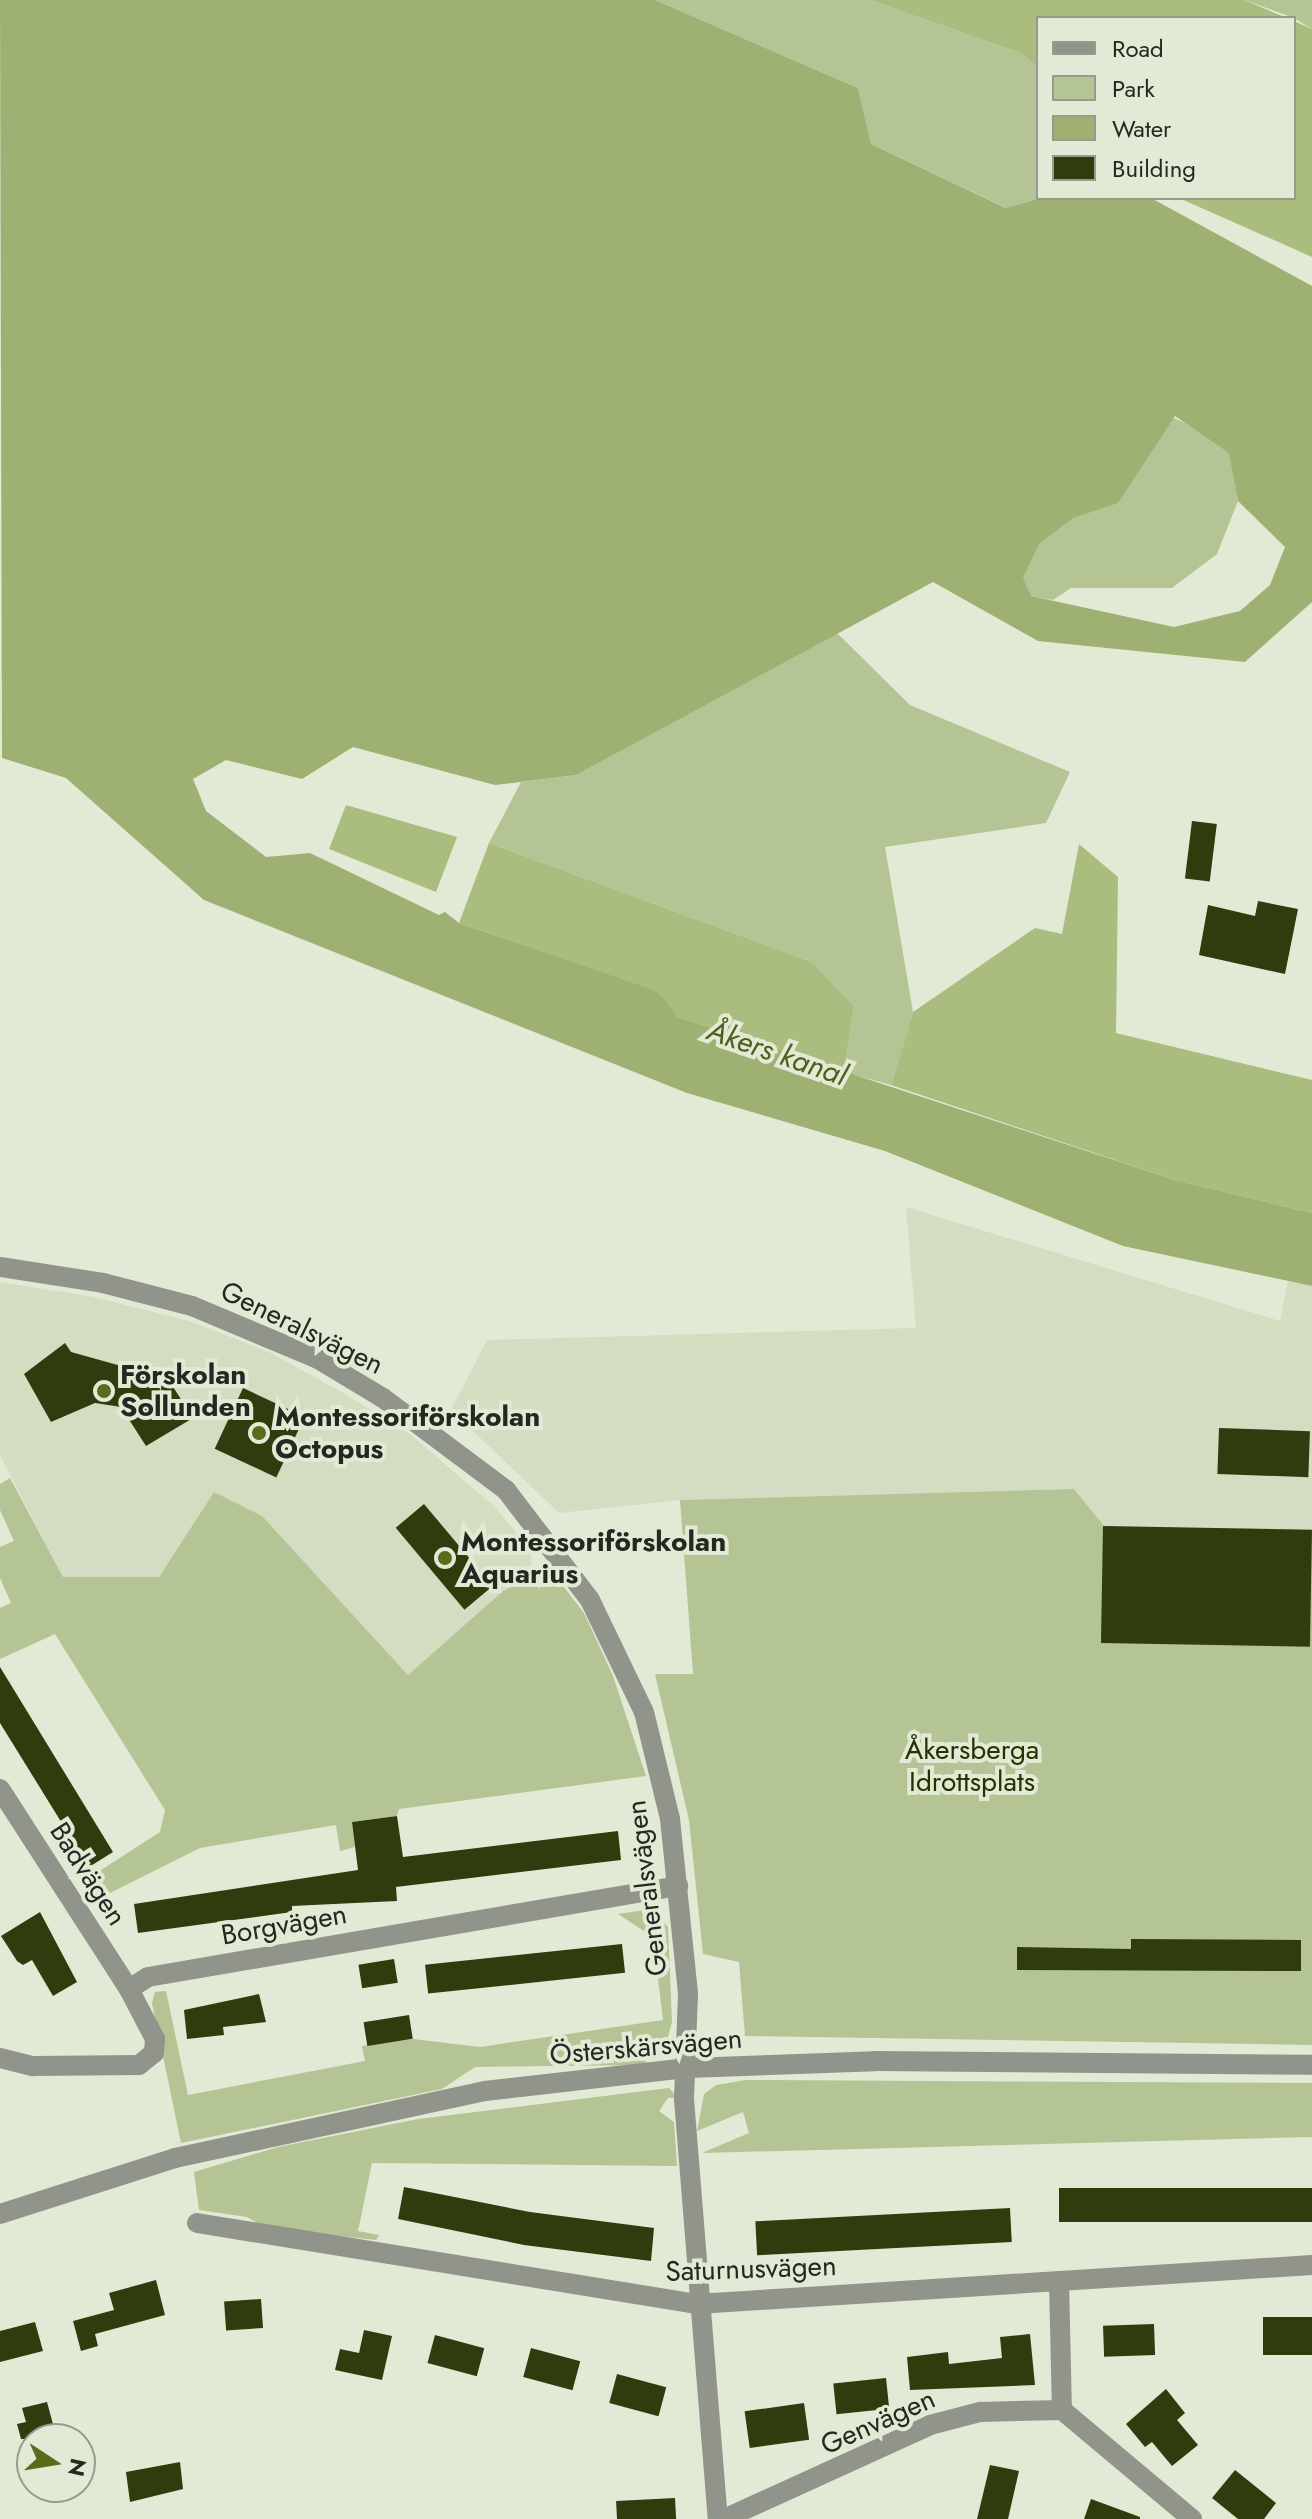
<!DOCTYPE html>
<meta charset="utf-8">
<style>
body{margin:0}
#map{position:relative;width:1312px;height:2519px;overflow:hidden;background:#e2e9d4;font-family:Jost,sans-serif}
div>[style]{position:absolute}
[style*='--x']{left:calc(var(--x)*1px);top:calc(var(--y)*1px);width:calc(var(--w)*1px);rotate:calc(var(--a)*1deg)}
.built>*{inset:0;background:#d4ddc2}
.green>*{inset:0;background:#b5c494}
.forest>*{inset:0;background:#aabd7f}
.water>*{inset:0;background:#9eb173}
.building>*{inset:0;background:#303c0e;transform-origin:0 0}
.street>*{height:20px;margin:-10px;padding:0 10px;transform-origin:10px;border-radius:10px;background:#91948b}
.dots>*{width:22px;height:22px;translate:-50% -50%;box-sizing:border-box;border:4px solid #e2e9d4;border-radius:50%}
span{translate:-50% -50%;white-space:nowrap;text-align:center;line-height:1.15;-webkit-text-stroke:8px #e2e9d4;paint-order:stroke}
.street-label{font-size:28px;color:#252820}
.poi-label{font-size:28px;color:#252820;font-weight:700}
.left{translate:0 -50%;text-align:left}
.park-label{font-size:28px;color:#263201}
.water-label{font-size:30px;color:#4f601d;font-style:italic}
.legend{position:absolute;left:1036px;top:16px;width:260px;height:184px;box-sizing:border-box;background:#e2e9d4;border:2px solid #969c8c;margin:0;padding:10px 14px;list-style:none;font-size:24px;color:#252820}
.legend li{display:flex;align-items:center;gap:16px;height:40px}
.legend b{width:40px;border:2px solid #969c8c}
.north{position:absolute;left:16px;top:2423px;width:80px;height:80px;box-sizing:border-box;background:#e2e9d4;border:2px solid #969c8c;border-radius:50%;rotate:102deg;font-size:22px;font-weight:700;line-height:32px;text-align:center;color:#252820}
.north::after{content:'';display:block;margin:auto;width:28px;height:36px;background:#586c1b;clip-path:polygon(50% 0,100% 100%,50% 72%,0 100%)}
</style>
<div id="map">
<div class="built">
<i style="clip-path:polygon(906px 1207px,1280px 1321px,1288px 1281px,1312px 1286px,1312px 1530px,1103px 1526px,1074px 1489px,680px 1500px,559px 1513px,451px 1410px,487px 1340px,916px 1328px)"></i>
<i style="clip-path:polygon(0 1282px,94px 1297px,192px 1322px,271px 1353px,343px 1393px,411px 1435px,494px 1506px,531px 1550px,531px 1577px,503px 1591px,408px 1675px,262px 1516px,214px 1492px,159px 1577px,63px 1577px,0 1455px)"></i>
</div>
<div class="green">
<i style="clip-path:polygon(655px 0,870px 0,1020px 53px,1038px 67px,1041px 198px,1007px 208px,871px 144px,858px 88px)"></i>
<i style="clip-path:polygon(1244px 0,1312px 0,1312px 29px,1294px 18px)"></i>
<i style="clip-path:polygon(1098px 384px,1185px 423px,1230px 453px,1238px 501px,1217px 554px,1172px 588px,1071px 588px,1053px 600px,1031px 596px,1011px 580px)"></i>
<i style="clip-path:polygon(836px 632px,910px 705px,1070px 772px,1046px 823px,885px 847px,913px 1012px,891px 1085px,844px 1072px,854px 1006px,812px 962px,489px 843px,521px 782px,576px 775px)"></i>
<i style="clip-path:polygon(10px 1478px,63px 1577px,159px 1577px,214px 1492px,262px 1516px,408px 1675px,503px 1591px,531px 1577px,557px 1578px,584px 1613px,613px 1676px,646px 1776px,399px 1809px,397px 1816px,352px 1822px,355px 1847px,340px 1851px,336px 1825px,200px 1848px,100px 1898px,84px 1881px,160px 1832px,165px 1810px,55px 1634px,0 1659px,0 1608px,11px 1603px,0 1578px,0 1547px,14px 1541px,0 1510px,0 1484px)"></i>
<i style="clip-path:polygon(1074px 1489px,1104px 1526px,1312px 1530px,1312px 2045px,745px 2036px,739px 1962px,703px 1954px,689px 1820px,655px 1674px,693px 1674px,680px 1500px)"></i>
<i style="clip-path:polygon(652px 1909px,668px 1927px,672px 2022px,663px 2055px,645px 2057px,646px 2065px,475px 2067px,442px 2089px,181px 2143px,152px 2003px,155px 1992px,166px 1991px,188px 2095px,365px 2061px,362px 2046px,413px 2039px,480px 2047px,663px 2020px,653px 1937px,618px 1914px)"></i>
<i style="clip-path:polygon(746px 2080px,1312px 2083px,1312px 2137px,702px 2153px,749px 2133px,743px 2112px,697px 2131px,704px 2094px,716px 2085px)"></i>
<i style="clip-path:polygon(669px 2088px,678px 2098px,668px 2098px,659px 2111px,674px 2122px,677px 2166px,372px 2163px,358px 2231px,379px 2235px,376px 2240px,266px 2228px,247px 2217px,199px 2210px,194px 2172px,278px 2147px,418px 2119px)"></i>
</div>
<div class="forest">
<i style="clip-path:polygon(870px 0,1244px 0,1287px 18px,1038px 18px,1038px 67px,1020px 53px)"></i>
<i style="clip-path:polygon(1294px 21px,1312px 29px,1312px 257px,1179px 198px,1294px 198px)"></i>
<i style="clip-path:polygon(346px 805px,457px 837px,436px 892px,329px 849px)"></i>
<i style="clip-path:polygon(489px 843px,812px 962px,854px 1006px,844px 1072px,678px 1017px,656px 991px,459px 923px)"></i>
<i style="clip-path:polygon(1079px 844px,1118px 877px,1116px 1033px,1312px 1080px,1312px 1213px,1175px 1180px,891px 1085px,913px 1012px,1035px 928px,1062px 934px)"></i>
</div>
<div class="water">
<i style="clip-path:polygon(evenodd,0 0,655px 0,858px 88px,871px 144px,1006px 208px,1041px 198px,1151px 198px,1312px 286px,1312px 602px,1245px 662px,1038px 641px,933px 582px,576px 775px,495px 785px,353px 747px,302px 779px,226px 760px,193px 779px,206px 811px,266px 857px,310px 853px,439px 915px,445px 912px,459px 923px,657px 991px,678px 1017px,1175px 1180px,1312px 1213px,1312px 1286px,1123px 1246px,885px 1151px,687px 1093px,204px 900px,66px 778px,2px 758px,0 0,1175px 416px,1229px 453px,1238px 501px,1285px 547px,1270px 585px,1240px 611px,1174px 627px,1031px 596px,1023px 578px,1039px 544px,1073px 518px,1118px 503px,1175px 416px)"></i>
</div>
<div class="building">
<i style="left:1192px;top:821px;width:25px;height:58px;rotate:7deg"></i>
<i style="clip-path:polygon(1258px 901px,1298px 909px,1285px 974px,1199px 955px,1208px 905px,1255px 916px)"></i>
<i style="clip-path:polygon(65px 1343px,71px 1352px,168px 1379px,193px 1418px,146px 1446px,121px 1407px,95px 1403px,51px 1422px,24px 1374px)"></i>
<i style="left:243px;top:1388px;width:68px;height:67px;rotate:25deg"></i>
<i style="left:1219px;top:1428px;width:91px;height:46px;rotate:2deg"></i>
<i style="left:424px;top:1504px;width:107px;height:37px;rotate:50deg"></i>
<i style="left:1103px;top:1526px;width:209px;height:117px;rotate:1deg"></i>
<i style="clip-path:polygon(0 1667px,113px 1852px,89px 1867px,0 1723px)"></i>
<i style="clip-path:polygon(397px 1816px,403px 1857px,618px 1831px,621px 1860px,396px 1887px,397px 1901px,292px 1906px,292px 1912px,138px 1933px,134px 1904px,358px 1870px,352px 1822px)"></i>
<i style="clip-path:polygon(40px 1912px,77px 1982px,53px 1996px,32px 1960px,23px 1965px,17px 1961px,1px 1936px)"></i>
<i style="clip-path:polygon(1131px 1939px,1301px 1940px,1301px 1971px,1017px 1970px,1017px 1947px,1131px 1949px)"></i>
<i style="left:622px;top:1944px;width:29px;height:198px;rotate:84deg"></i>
<i style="left:394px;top:1959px;width:24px;height:36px;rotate:81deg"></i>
<i style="clip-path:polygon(259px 1994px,266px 2022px,223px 2027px,224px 2035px,187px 2039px,184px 2010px)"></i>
<i style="left:409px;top:2015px;width:24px;height:46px;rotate:81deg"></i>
<i style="clip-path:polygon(404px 2187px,530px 2212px,654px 2228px,651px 2261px,524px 2245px,398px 2219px)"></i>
<i style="left:1312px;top:2188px;width:34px;height:253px;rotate:90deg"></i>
<i style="left:1010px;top:2208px;width:34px;height:255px;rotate:87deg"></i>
<i style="clip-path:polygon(156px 2280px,165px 2315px,95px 2334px,98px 2346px,81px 2351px,73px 2321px,114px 2310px,109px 2293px)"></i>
<i style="left:261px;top:2299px;width:29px;height:37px;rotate:86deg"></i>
<i style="left:1312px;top:2317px;width:38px;height:49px;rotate:90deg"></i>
<i style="clip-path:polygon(35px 2322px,43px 2351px,0 2362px,0 2331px)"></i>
<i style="left:1154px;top:2324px;width:31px;height:51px;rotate:88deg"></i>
<i style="clip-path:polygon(364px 2330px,392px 2336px,382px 2380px,335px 2370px,340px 2349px,359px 2353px)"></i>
<i style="clip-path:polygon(1030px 2334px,1035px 2385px,910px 2390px,907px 2357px,948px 2352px,949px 2364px,1002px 2358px,1000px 2337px)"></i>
<i style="left:435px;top:2335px;width:51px;height:29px;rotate:15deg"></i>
<i style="left:531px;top:2348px;width:51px;height:30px;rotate:15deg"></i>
<i style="left:617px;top:2374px;width:51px;height:30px;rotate:15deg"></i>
<i style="left:886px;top:2378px;width:31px;height:53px;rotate:84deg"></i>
<i style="clip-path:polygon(1166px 2389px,1185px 2413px,1177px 2420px,1198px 2445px,1172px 2466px,1152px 2442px,1145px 2447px,1126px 2424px)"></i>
<i style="clip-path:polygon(47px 2402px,57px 2439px,21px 2439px,17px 2424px,26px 2422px,22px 2408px)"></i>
<i style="left:804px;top:2403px;width:37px;height:60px;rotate:82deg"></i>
<i style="clip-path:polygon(180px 2462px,183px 2489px,130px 2502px,126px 2472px)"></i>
<i style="clip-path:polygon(990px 2465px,1019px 2471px,1008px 2519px,977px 2519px)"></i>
<i style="clip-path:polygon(1235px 2470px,1276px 2503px,1264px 2519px,1238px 2519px,1212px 2498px)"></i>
<i style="left:675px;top:2498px;width:21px;height:59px;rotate:87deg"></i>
<i style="clip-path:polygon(1091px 2499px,1140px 2517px,1140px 2519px,1084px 2519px)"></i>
</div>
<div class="street">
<i style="--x:0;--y:1267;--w:104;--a:8.8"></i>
<i style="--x:103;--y:1283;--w:92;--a:14.5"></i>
<i style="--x:192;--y:1306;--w:137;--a:22.8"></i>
<i style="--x:318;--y:1359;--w:76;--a:31"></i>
<i style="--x:383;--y:1398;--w:154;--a:36.8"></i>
<i style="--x:506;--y:1490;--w:138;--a:52.6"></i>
<i style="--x:590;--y:1600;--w:124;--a:64.3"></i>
<i style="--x:644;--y:1712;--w:110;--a:76.3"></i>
<i style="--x:670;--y:1819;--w:176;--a:84.1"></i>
<i style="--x:688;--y:1994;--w:105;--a:92.2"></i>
<i style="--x:684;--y:2099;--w:421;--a:85.4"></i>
<i style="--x:0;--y:1789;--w:238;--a:57.2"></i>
<i style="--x:0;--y:2058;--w:34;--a:14"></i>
<i style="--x:33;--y:2066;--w:106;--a:-0.5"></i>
<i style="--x:139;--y:2065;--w:19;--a:-39"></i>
<i style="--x:154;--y:2053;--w:14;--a:-86"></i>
<i style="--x:155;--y:2039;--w:56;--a:-117.5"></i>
<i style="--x:129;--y:1989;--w:22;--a:-32"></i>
<i style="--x:148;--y:1977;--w:538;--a:-9.74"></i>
<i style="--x:0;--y:2214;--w:184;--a:-17.7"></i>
<i style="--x:175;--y:2158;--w:317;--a:-12.2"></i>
<i style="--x:485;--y:2091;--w:204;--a:-6.5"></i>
<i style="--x:688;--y:2068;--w:187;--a:-2.1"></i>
<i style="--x:875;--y:2061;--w:437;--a:0.5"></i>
<i style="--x:197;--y:2223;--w:507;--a:9.2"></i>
<i style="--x:697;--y:2304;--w:616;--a:-3.63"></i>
<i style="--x:1059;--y:2281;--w:129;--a:88.7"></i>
<i style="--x:1062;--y:2410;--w:170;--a:40"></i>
<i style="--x:724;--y:2519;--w:226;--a:-24.5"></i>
<i style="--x:930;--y:2425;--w:52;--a:-14.6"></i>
<i style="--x:980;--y:2412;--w:82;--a:-1.4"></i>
</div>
<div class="dots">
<i style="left:104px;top:1391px;background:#586c1b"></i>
<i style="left:259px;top:1433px;background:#586c1b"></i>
<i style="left:445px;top:1558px;background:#586c1b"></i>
</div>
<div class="street-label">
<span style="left:302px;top:1328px;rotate:26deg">Generalsvägen</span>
<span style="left:88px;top:1874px;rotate:57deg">Badvägen</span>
<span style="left:647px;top:1888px;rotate:-97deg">Generalsvägen</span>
<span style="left:284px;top:1925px;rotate:-10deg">Borgvägen</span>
<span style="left:646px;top:2047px;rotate:-5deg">Österskärsvägen</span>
<span style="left:751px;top:2269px;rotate:-2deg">Saturnusvägen</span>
<span style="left:878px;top:2422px;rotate:-24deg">Genvägen</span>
</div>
<div class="poi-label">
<span class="left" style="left:120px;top:1391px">Förskolan<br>Sollunden</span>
<span class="left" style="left:275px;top:1433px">Montessoriförskolan<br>Octopus</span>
<span class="left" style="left:461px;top:1558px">Montessoriförskolan<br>Aquarius</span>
</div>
<div class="park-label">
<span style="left:972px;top:1766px">Åkersberga<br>Idrottsplats</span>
</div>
<div class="water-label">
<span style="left:777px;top:1053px;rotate:19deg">Åkers kanal</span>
</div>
<ul class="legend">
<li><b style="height:10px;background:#91948b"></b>Road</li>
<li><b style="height:22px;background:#b5c494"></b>Park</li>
<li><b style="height:22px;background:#9eb173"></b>Water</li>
<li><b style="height:22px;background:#303c0e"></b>Building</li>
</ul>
<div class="north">N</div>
</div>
